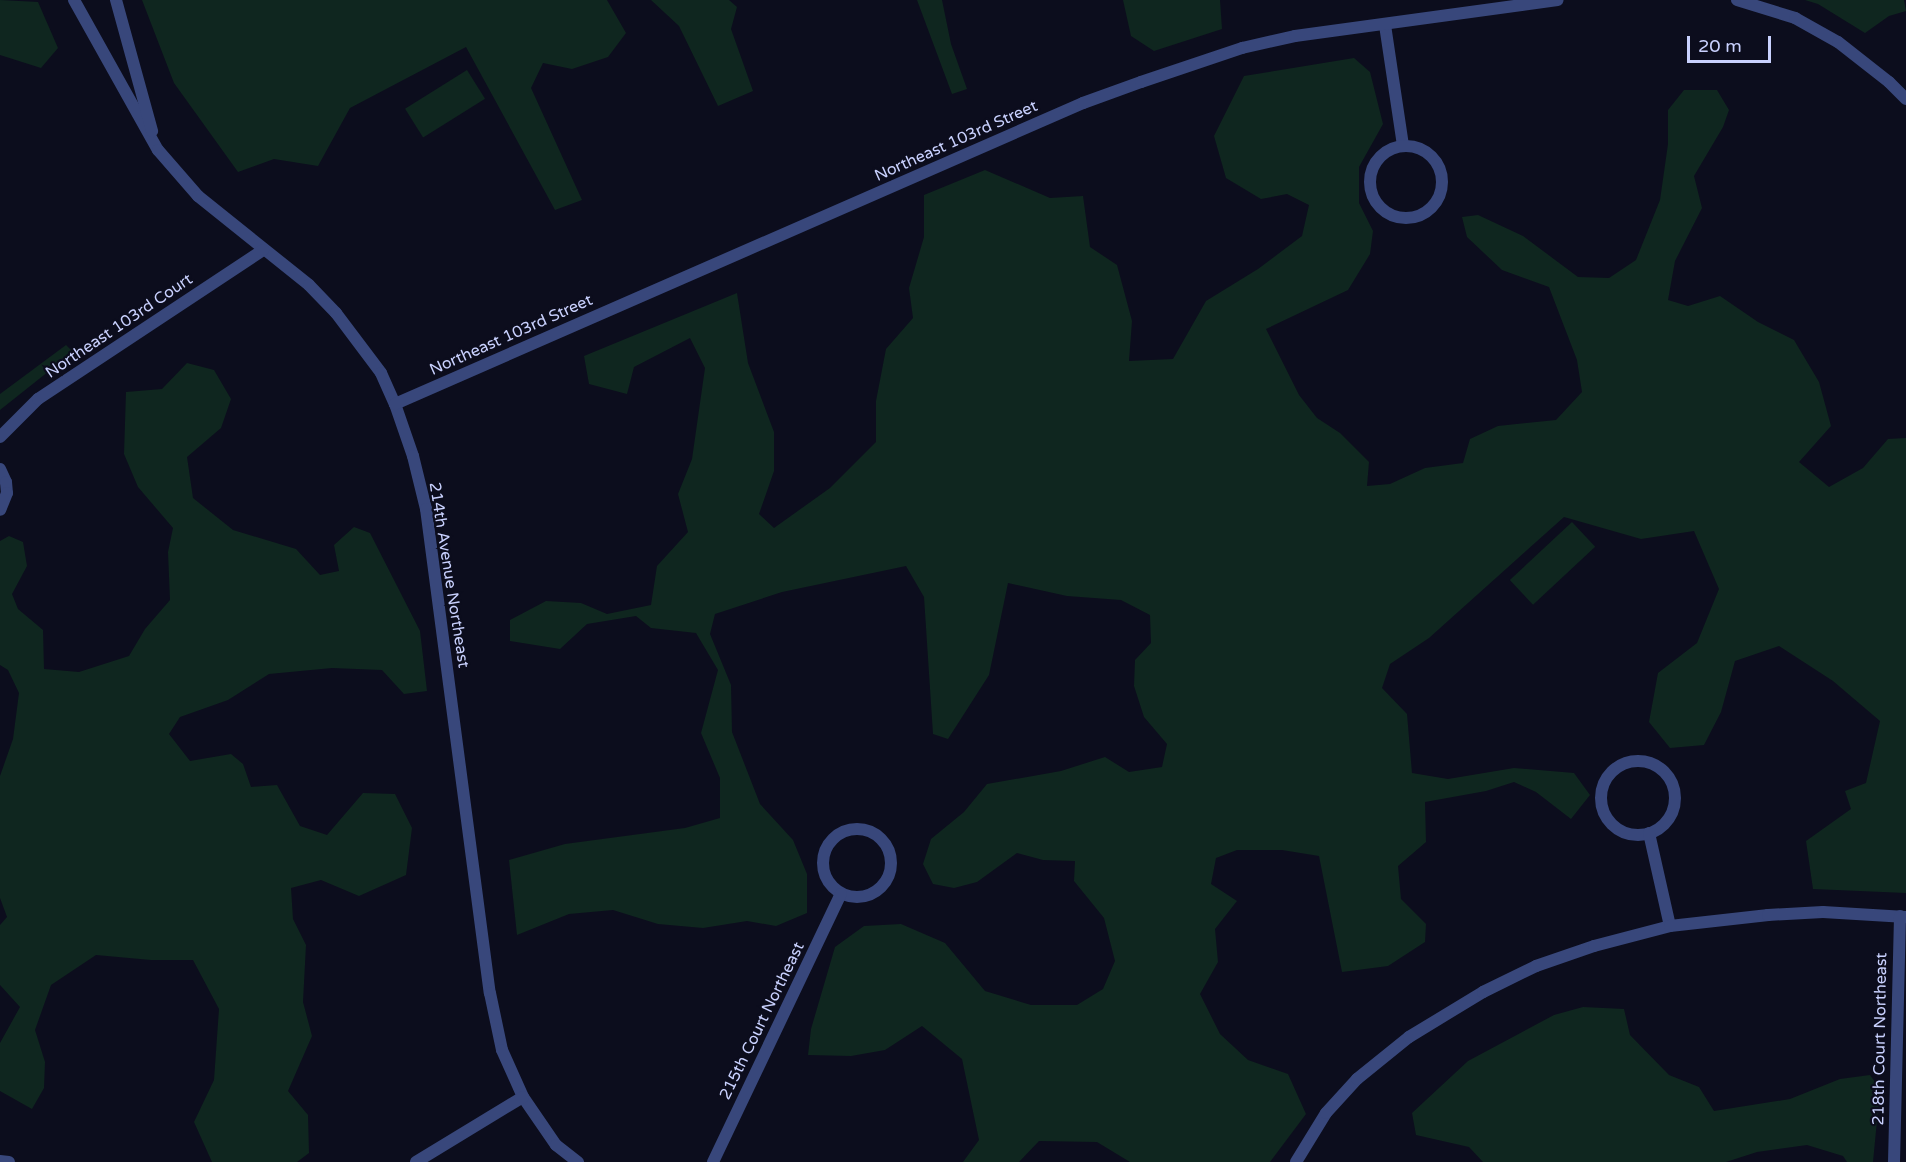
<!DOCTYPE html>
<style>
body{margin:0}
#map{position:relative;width:1906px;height:1162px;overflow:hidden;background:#0c0d1d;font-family:"Varela Round",sans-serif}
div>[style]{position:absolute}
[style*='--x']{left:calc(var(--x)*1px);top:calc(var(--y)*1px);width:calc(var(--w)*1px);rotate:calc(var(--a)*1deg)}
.green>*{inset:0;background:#0f261f;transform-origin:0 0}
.minor>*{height:12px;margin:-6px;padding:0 6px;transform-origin:6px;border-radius:6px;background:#38477b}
.minor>.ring{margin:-6px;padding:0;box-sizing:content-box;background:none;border:12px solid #38477b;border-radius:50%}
span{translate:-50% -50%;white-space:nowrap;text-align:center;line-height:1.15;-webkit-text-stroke:4.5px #0c0d1d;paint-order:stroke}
.street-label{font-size:16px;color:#c9d1fe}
.scale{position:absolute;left:1687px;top:36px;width:84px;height:27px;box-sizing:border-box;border:3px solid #c9d1fe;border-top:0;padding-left:8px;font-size:18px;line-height:21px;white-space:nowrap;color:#c9d1fe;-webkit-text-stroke:4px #0c0d1d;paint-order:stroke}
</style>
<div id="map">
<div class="green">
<i style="clip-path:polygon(0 0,38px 2px,58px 48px,41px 68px,0 55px)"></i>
<i style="clip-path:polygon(142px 0,607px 0,626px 33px,608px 57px,572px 69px,543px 63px,531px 88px,582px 200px,555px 210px,466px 47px,350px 108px,318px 166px,274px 159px,238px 172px,174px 83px)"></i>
<i style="clip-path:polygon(651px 0,729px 0,737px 7px,731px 29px,753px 91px,718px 106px,679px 26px)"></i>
<i style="clip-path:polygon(917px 0,942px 0,951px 44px,967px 89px,952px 94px)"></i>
<i style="clip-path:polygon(1123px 0,1220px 0,1222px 29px,1154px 51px,1131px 36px)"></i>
<i style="clip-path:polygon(1805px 0,1904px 0,1906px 11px,1889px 16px,1865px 33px,1818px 4px)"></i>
<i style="clip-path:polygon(1354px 58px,1370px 72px,1383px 124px,1359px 167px,1359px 203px,1373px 231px,1370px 254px,1348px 290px,1266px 329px,1299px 395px,1317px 418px,1340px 433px,1369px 462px,1367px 486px,1390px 484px,1425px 468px,1463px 463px,1470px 439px,1498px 426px,1556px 420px,1582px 392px,1577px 360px,1549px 287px,1502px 270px,1467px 237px,1462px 217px,1478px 215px,1523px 236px,1578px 277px,1609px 278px,1636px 260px,1660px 200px,1668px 144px,1668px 110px,1684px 90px,1717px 90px,1729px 110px,1723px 127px,1694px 176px,1702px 208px,1675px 261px,1668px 300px,1688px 306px,1720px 296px,1758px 322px,1794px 340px,1819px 382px,1831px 426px,1799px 462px,1829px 487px,1863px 468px,1888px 439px,1906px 438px,1906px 893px,1813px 889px,1806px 841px,1851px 809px,1845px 791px,1866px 783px,1880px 721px,1833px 681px,1779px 646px,1735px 661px,1721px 712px,1704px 745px,1670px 748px,1649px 722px,1658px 673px,1697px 643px,1719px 589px,1694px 531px,1641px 539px,1564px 517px,1429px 638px,1390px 664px,1382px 688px,1407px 714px,1412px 773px,1448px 779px,1514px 768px,1574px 773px,1590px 795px,1571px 819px,1536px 792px,1514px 782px,1486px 791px,1425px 802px,1426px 842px,1398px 866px,1401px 899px,1426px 924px,1425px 942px,1388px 966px,1342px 972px,1319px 856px,1282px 850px,1237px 850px,1216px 858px,1211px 884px,1237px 901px,1215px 929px,1218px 962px,1200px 994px,1220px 1034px,1248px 1060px,1288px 1074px,1306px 1114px,1270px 1162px,1130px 1162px,1097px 1142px,1039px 1141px,1019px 1162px,963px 1162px,979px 1140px,962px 1059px,922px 1026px,885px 1050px,851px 1056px,808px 1055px,811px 1029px,835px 947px,864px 926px,901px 924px,945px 943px,985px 991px,1031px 1005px,1077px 1005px,1103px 989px,1115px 961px,1104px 918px,1074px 881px,1075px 861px,1043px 860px,1017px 853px,977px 882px,954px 888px,933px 884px,923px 864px,931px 839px,964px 812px,987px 784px,1061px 771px,1105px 757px,1129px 772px,1162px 767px,1167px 744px,1144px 717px,1134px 686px,1135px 660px,1151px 643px,1150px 615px,1121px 600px,1067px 596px,1008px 583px,989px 675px,948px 739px,933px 734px,924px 597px,906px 566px,782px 592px,715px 614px,710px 634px,731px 685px,732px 732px,760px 804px,793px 840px,807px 874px,807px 913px,776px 926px,747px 921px,703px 928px,658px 924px,613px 910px,569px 914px,517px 935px,509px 860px,565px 844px,685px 828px,720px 818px,720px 778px,701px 733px,718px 670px,696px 633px,651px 628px,636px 616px,587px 624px,560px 649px,510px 641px,510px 620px,546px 601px,581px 603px,607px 614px,651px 605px,657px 566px,688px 532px,678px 494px,692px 459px,705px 368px,690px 338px,634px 367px,627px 394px,589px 384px,584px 356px,737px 293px,748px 363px,774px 432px,774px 471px,759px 514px,774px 528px,830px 488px,876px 442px,876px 401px,886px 349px,913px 318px,909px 288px,924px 237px,924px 195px,985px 170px,1050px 198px,1083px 196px,1090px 247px,1117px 265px,1132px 321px,1129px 361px,1173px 359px,1206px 301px,1258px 269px,1302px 236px,1309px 205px,1287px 194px,1261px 199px,1226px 178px,1214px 136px,1244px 76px)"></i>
<i style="left:467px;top:70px;width:34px;height:73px;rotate:58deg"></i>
<i style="clip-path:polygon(66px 345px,73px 352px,0 410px,0 394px)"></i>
<i style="clip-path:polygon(187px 363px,214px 370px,231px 399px,221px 428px,187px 457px,193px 498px,233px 530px,296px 549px,320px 575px,339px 571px,334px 545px,354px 527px,370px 533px,420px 631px,427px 691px,404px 694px,382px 670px,332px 668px,269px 674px,228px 700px,180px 717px,169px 734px,190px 761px,231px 754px,243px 764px,251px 787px,277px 785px,300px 826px,327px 835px,363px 793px,395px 794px,412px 828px,406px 875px,359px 896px,321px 880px,291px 888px,293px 919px,306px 945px,303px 1002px,312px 1036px,288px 1091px,308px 1115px,309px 1153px,297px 1162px,212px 1162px,194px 1122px,214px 1080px,219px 1009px,193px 960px,151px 960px,96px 955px,51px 985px,35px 1030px,45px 1062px,44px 1088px,32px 1109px,0 1091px,0 1043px,20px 1007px,0 985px,0 925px,7px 917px,0 898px,0 776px,13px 739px,19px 693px,8px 670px,0 665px,0 541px,9px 536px,23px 542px,27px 566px,12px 594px,18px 609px,43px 630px,44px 669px,79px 672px,129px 656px,145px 629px,170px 600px,168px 552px,173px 528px,138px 487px,124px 454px,126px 392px,162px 389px)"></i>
<i style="left:1572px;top:522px;width:34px;height:85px;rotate:47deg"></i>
<i style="clip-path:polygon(1583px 1007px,1624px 1009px,1630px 1035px,1669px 1075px,1699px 1087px,1714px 1111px,1790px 1099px,1840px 1079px,1870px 1075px,1880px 1089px,1873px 1162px,1847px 1162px,1843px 1156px,1807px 1145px,1757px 1152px,1726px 1162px,1483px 1162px,1469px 1147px,1416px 1135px,1412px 1113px,1468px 1061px,1554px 1015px)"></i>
</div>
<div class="minor">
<i style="--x:74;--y:0;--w:172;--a:60.8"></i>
<i style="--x:158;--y:150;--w:61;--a:49"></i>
<i style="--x:198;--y:196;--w:142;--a:38.7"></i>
<i style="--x:309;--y:285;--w:39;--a:46"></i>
<i style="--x:336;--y:313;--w:75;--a:53.1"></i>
<i style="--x:381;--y:373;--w:34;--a:66"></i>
<i style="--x:395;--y:404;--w:55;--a:70.9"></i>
<i style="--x:413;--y:456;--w:55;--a:76.2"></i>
<i style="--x:426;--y:509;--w:488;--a:82.5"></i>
<i style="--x:490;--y:993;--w:58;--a:78.1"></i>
<i style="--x:502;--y:1050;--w:51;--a:65.9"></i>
<i style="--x:523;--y:1097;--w:58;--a:55.5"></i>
<i style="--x:556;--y:1145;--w:28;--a:38"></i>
<i style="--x:116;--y:0;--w:136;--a:74.6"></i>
<i style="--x:1737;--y:0;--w:61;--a:17.2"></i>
<i style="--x:1795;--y:18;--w:49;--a:29.2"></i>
<i style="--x:1838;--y:42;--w:65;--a:38.1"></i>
<i style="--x:1889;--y:82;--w:24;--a:45"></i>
<i style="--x:1385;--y:25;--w:121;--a:81.5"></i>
<i class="ring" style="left:1370px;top:146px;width:60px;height:60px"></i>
<i style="--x:395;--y:404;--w:751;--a:-23.63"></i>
<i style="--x:1083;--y:103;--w:62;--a:-19.9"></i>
<i style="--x:1141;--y:82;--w:107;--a:-18.6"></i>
<i style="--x:1242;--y:48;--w:54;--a:-12.8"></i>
<i style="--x:1295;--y:36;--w:265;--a:-7.8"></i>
<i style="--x:0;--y:437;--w:54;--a:-45"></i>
<i style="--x:38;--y:399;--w:270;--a:-33.5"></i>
<i style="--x:0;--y:469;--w:14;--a:65"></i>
<i style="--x:6;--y:482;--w:11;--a:85"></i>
<i style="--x:7;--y:493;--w:18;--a:112"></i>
<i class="ring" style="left:1601px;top:761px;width:62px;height:62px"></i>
<i class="ring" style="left:823px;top:829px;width:56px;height:56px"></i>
<i style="--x:1649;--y:833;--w:95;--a:77.3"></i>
<i style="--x:0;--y:1161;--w:9;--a:6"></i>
<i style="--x:416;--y:1162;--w:125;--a:-31.3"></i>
<i style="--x:713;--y:1162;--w:297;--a:-64.5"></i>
<i style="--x:1296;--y:1162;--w:57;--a:-58.5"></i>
<i style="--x:1326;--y:1113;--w:46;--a:-47.6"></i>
<i style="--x:1357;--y:1079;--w:67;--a:-38.9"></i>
<i style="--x:1409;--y:1037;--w:87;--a:-31.3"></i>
<i style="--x:1483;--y:992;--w:59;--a:-26.1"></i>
<i style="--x:1536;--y:966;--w:61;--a:-19"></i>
<i style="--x:1594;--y:946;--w:79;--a:-14.7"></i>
<i style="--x:1670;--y:926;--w:99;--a:-6.4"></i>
<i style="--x:1768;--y:915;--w:55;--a:-3.1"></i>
<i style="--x:1823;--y:912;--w:83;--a:3.4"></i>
<i style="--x:1894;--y:1162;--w:246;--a:-88.6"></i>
</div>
<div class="street-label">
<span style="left:956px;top:141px;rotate:-24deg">Northeast 103rd Street</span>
<span style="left:119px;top:326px;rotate:-34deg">Northeast 103rd Court</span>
<span style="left:511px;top:335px;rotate:-24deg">Northeast 103rd Street</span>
<span style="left:449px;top:575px;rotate:81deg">214th Avenue Northeast</span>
<span style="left:762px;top:1021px;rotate:-64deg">215th Court Northeast</span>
<span style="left:1880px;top:1039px;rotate:-89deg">218th Court Northeast</span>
</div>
<div class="scale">20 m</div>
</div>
